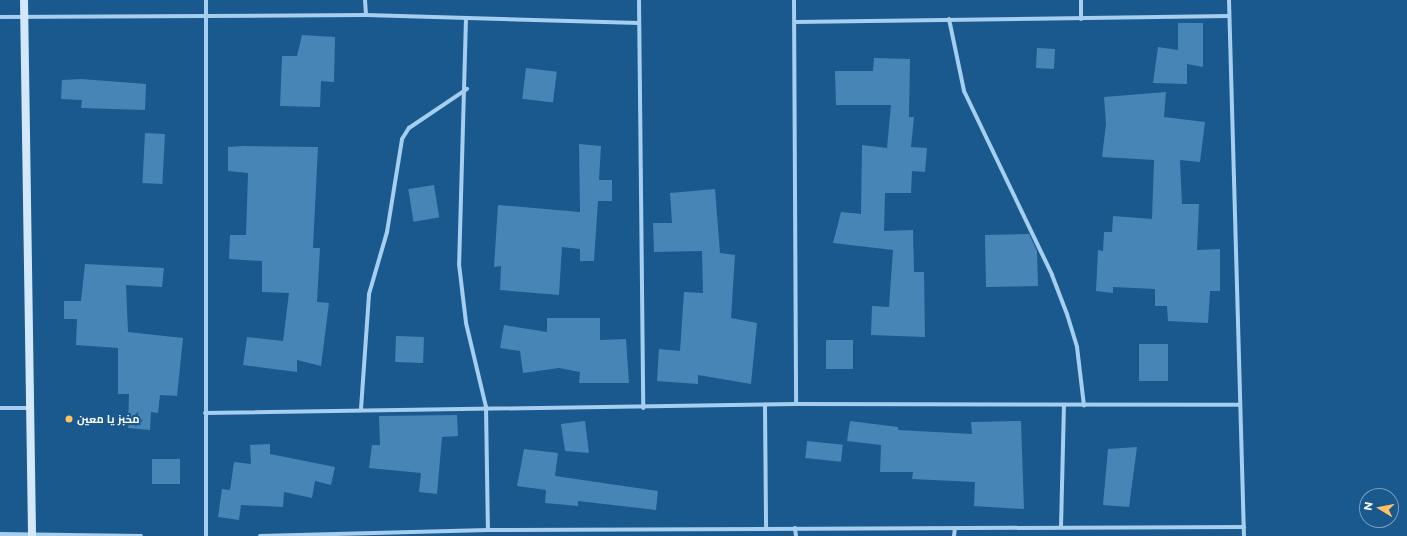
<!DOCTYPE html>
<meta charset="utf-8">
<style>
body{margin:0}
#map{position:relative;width:1407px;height:536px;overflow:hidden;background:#1a598d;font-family:Montserrat,Cairo,sans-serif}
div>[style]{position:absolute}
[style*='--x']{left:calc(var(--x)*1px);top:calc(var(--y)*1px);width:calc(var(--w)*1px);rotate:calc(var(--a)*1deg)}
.building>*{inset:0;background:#4785b7;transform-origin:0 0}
.street>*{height:4px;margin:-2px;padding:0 2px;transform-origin:2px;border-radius:2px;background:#a6ceee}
.secondary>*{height:8px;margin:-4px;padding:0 4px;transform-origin:4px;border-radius:4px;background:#d3e8fa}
.dots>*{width:11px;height:11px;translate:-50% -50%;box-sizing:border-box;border:2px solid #1a598d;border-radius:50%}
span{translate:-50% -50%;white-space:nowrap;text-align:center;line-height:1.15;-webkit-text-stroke:4px #1a598d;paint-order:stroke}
.poi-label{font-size:11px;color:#fff;font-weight:700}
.left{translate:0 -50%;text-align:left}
.north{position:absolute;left:1359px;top:488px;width:40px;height:40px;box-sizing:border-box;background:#1a598d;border:1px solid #769bbb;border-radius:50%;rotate:280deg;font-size:11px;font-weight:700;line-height:16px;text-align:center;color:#fff}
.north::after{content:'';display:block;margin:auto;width:14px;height:18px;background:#ffc163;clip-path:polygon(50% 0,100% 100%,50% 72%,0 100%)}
</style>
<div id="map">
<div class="building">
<i style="clip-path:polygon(1178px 23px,1203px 23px,1203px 67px,1187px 64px,1187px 84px,1153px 83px,1158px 47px,1178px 50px)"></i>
<i style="clip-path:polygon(302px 35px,335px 37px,334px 82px,321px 81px,320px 107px,280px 106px,282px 56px,297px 56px)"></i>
<i style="left:1037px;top:48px;width:18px;height:20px;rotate:3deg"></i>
<i style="clip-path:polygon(874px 58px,910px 59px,909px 117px,914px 117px,911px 147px,927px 148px,925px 172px,912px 171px,911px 193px,885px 193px,884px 231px,913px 230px,914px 272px,924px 272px,925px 337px,871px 335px,872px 306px,889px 307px,893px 250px,833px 243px,841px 212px,861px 214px,862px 145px,887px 148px,891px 105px,836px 105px,835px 71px,873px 71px)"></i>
<i style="left:526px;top:68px;width:31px;height:31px;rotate:7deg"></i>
<i style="clip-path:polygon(81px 79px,146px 84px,145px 110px,81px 108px,82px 100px,61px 99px,62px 80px)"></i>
<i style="clip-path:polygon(1166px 92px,1164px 117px,1205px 122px,1200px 162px,1180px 160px,1182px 204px,1199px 204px,1197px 250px,1220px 249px,1220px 291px,1210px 291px,1208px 323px,1168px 321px,1167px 306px,1155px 306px,1155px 289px,1113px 287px,1113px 293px,1096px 291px,1098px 250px,1103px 251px,1104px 232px,1112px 232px,1113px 216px,1152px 219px,1154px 160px,1102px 157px,1106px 124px,1104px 97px)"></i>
<i style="left:145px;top:133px;width:20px;height:50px;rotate:3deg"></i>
<i style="clip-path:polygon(579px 144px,601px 146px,599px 180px,612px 180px,612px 201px,598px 201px,594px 261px,580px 261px,580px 249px,562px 247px,559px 295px,500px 290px,501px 266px,494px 267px,498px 205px,580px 212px)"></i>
<i style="clip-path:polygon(244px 146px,318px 147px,313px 248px,320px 248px,317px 302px,329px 303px,321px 366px,297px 360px,297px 372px,243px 365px,247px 337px,283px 341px,289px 293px,262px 292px,262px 261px,229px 259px,230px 235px,246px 235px,248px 173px,228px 171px,228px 147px)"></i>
<i style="left:434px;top:185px;width:33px;height:26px;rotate:81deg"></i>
<i style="clip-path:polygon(715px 189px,720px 253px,735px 255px,731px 318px,757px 323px,751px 384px,698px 375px,698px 384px,657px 381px,659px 349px,680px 351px,684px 292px,703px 293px,702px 251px,654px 252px,653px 223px,672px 223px,670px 193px)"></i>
<i style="clip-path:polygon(1029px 234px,1037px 251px,1038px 286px,986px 287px,985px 235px)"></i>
<i style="clip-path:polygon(85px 264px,164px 268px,162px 287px,126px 285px,128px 332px,183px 338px,177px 396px,160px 395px,158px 413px,151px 412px,150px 430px,128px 428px,129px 394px,118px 394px,118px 348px,76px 345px,77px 319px,64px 319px,64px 301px,81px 301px)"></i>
<i style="clip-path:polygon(547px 318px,600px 318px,600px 340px,626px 339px,629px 383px,579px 383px,580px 372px,559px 368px,523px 373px,520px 351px,500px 348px,504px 325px,547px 332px)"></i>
<i style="left:396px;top:336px;width:28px;height:26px;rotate:2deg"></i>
<i style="left:826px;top:340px;width:27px;height:29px"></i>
<i style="left:1139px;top:344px;width:29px;height:37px"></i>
<i style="clip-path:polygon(457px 415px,458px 436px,442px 437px,437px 494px,419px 492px,421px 473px,369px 468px,372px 445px,380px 445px,379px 416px)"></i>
<i style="clip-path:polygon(585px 421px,589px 453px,565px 451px,561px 424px)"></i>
<i style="clip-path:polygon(850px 421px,898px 427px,898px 430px,972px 434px,971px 422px,1021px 421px,1024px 509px,974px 506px,975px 482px,912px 479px,913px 472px,880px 472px,881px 445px,847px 441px)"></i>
<i style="left:807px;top:441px;width:36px;height:17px;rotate:6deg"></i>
<i style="clip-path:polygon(270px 444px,270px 454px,335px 467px,331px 485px,315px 481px,312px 498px,284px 492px,283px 507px,241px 505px,239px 520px,218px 517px,222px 489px,230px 490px,234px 462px,251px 464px,250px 445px)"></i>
<i style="clip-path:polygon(1137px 447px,1129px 507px,1103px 505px,1108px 449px)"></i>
<i style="clip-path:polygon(524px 449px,558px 453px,555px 476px,658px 491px,656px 510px,578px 501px,578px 506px,545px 503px,546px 490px,517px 486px)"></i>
<i style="left:180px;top:459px;width:25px;height:28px;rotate:90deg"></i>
</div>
<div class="street">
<i style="--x:365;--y:0;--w:15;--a:86"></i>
<i style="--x:639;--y:0;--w:408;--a:89.4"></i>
<i style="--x:794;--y:0;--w:404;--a:89.7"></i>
<i style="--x:1081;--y:0;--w:19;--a:90"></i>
<i style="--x:1229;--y:0;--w:536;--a:88.4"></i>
<i style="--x:0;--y:17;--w:366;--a:-0.3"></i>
<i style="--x:366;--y:15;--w:273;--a:1.7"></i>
<i style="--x:466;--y:18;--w:246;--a:91.6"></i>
<i style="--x:459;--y:264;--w:59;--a:83.2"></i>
<i style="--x:466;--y:323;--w:86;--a:76.6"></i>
<i style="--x:486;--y:407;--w:123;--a:89.1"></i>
<i style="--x:949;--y:19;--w:74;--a:78.2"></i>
<i style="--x:964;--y:91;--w:204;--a:64.4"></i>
<i style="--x:1052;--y:275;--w:42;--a:69"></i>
<i style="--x:1067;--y:314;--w:34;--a:73"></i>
<i style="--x:1077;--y:347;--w:59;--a:83.2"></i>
<i style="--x:795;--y:22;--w:434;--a:-0.8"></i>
<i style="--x:765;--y:406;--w:122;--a:89.5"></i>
<i style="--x:0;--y:408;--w:32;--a:0"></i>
<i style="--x:361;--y:409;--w:115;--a:-86"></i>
<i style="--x:369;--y:294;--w:65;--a:-73.8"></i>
<i style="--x:387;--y:232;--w:94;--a:-80.8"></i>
<i style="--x:402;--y:139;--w:13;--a:-58"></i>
<i style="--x:409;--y:128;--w:70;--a:-33.9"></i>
<i style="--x:205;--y:413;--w:591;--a:-0.87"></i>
<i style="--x:796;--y:404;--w:444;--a:0.1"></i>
<i style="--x:1061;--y:527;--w:121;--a:-88.6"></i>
<i style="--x:795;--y:528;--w:8;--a:83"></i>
<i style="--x:0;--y:534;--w:141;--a:0.8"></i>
<i style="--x:206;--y:536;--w:536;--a:-90"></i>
<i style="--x:260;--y:536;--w:228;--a:-1.5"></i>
<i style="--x:488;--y:530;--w:756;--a:-0.23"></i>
<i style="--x:954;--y:536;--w:8;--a:-83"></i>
</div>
<div class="secondary">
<i style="--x:24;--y:0;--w:536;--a:89.14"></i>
</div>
<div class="dots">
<i style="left:69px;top:419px;background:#ffc163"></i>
</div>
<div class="poi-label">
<span class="left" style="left:77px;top:419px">مخبز يا معين</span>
</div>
<div class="north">N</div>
</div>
